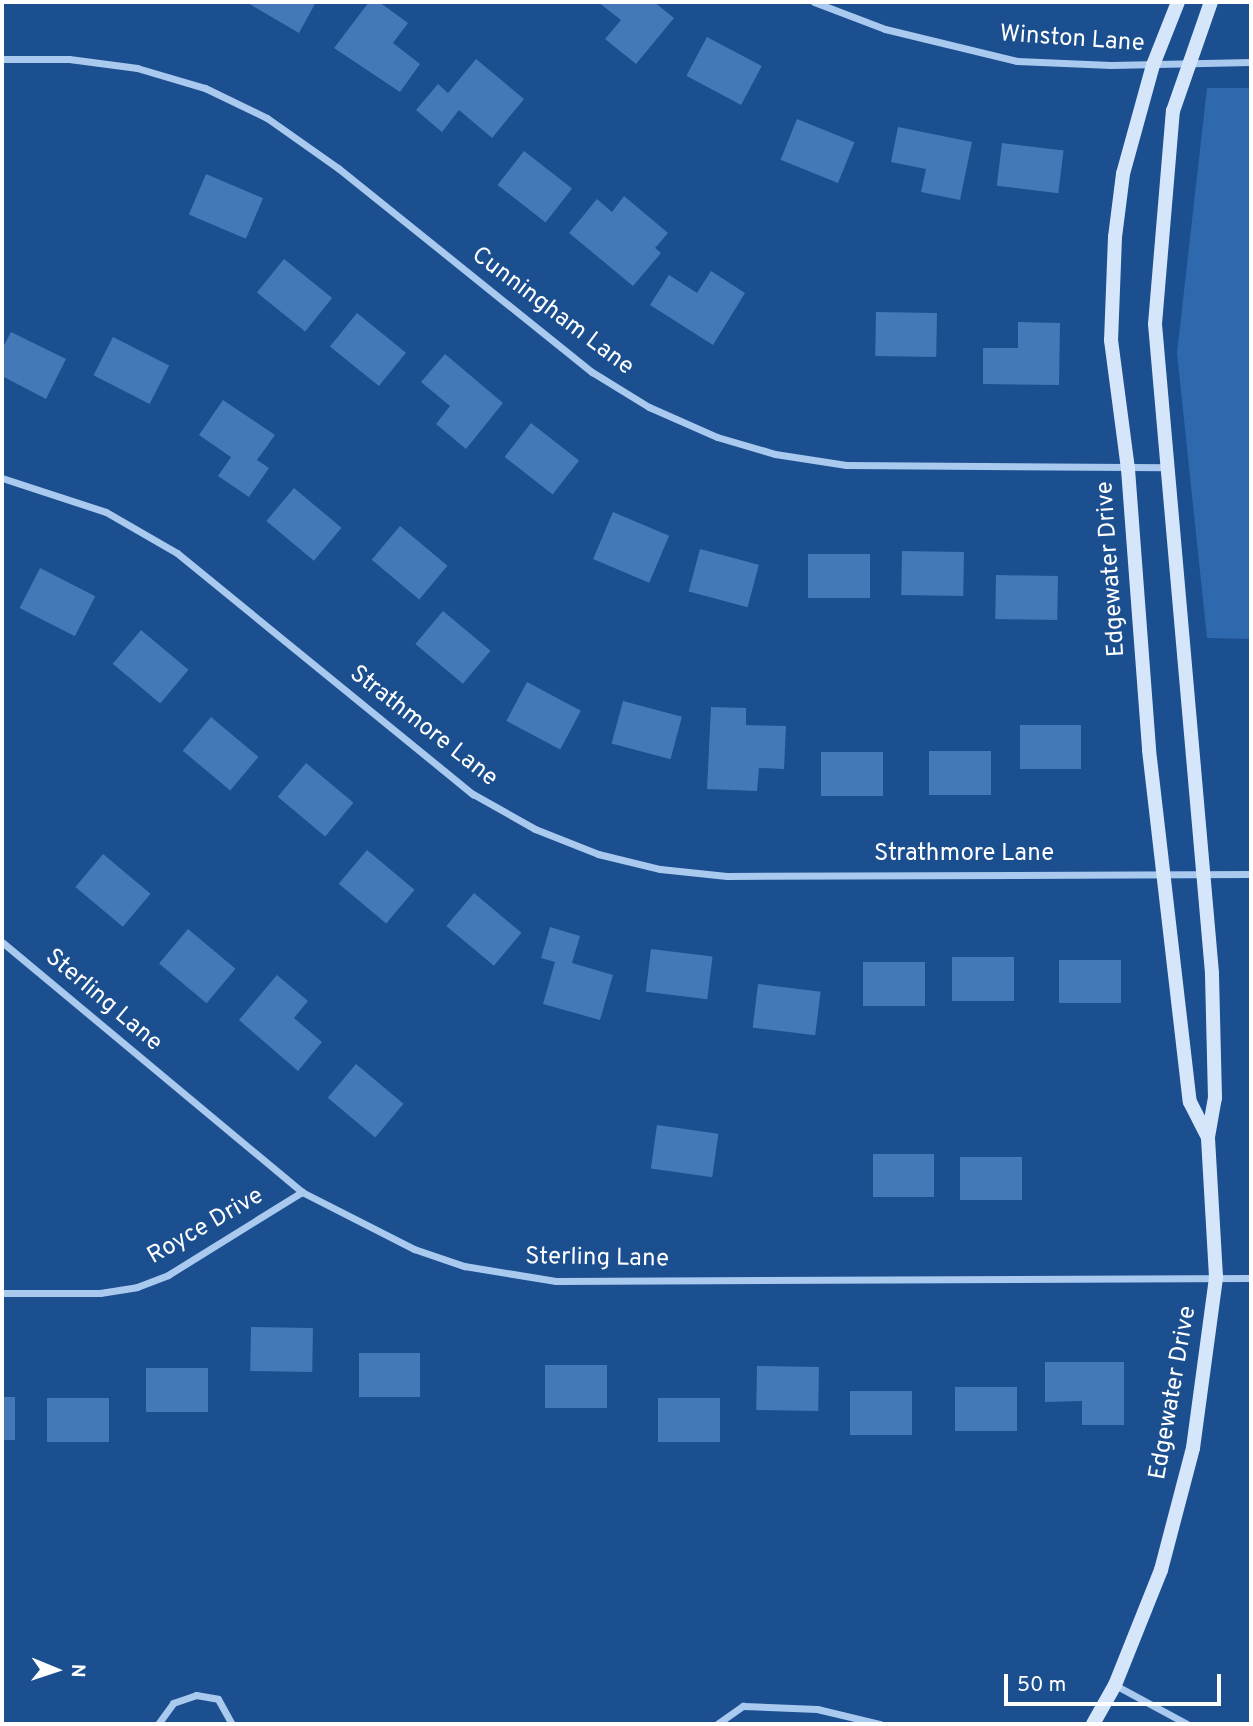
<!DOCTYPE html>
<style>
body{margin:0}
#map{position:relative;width:1253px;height:1726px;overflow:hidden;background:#1b4f8f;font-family:Overpass,sans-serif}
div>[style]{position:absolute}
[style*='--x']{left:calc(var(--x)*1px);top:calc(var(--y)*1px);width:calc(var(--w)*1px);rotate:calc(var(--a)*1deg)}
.green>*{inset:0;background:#2e69ad}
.building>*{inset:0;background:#4478b7;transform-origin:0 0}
.street>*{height:7px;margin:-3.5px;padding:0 3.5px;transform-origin:3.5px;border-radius:3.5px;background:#a9c9ee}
.secondary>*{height:14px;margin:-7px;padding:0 7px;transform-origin:7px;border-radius:7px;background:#d6e6fa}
span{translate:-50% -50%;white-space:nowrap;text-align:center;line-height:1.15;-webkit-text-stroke:7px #1b4f8f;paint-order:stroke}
.street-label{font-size:24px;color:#fff}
.frame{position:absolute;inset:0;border:4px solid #fff;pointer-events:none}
.north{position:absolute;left:21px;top:1635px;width:70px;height:70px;-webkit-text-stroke:5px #1b4f8f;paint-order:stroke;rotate:92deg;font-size:19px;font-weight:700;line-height:28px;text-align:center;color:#fff}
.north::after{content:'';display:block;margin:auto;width:24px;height:32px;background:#fff;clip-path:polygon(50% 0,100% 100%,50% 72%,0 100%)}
.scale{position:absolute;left:1004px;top:1674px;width:217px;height:32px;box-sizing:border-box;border:4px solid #fff;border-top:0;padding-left:9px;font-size:21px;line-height:24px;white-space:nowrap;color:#fff;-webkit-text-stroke:5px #1b4f8f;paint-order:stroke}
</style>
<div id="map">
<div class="green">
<i style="clip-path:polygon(1207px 88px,1251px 88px,1251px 639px,1207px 638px,1177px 353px)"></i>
</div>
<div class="building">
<i style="clip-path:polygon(246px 2px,316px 2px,299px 33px)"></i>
<i style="clip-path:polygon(369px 2px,379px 2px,408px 23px,393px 43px,420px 64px,400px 92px,334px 48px)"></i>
<i style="clip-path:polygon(598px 2px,654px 2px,674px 18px,636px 64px,605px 39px,621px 20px)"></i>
<i style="left:707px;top:37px;width:62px;height:44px;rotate:28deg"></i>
<i style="clip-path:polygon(476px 59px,524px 99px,492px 138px,459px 110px,442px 132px,416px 110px,438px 84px,448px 93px)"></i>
<i style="left:797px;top:119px;width:62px;height:44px;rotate:22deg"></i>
<i style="clip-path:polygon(898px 127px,972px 142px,960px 200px,921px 192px,926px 169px,891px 162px)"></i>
<i style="left:1002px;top:143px;width:62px;height:43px;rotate:7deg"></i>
<i style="left:524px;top:151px;width:61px;height:43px;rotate:38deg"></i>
<i style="left:206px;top:174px;width:62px;height:44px;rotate:23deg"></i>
<i style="clip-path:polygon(624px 196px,668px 233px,655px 248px,661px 253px,633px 286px,569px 233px,597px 199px,612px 212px)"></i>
<i style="left:284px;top:259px;width:62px;height:43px;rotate:39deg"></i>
<i style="clip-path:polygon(711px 271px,745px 293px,713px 345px,650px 305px,669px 275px,697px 293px)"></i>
<i style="left:876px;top:312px;width:61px;height:44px;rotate:1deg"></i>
<i style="left:357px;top:313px;width:63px;height:43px;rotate:39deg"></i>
<i style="clip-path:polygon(1018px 322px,1060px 323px,1059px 385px,983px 384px,983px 348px,1018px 348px)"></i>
<i style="clip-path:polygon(11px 332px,66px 359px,46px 399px,2px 376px,2px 349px)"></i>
<i style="left:113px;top:337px;width:63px;height:43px;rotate:27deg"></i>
<i style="clip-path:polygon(445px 354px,503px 403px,466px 449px,436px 424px,450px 406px,421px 382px)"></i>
<i style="clip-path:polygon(223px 400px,275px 435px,257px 460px,269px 468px,249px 497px,218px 476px,231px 457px,199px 435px)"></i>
<i style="left:531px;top:423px;width:61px;height:43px;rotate:38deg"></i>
<i style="left:294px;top:488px;width:62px;height:43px;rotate:40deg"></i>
<i style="left:613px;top:512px;width:61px;height:51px;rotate:23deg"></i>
<i style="left:400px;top:526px;width:62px;height:44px;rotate:40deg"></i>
<i style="left:700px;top:549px;width:61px;height:44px;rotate:15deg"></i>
<i style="left:902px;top:551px;width:62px;height:44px;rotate:1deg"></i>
<i style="left:808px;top:554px;width:62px;height:44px"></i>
<i style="left:40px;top:568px;width:62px;height:45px;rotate:27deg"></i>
<i style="left:996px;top:575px;width:62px;height:44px;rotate:1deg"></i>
<i style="left:443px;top:611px;width:62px;height:43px;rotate:40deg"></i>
<i style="left:141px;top:630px;width:62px;height:44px;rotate:40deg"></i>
<i style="left:527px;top:682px;width:61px;height:44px;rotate:28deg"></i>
<i style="left:623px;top:701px;width:61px;height:44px;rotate:15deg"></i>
<i style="clip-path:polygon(711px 707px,746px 708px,746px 725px,786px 726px,784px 769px,759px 768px,757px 791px,707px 789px)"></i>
<i style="left:211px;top:717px;width:62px;height:44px;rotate:40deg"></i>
<i style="left:1020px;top:725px;width:61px;height:44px"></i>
<i style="left:929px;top:751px;width:62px;height:44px"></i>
<i style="left:821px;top:752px;width:62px;height:44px"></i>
<i style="left:306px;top:763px;width:62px;height:44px;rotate:40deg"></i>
<i style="left:367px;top:850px;width:62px;height:44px;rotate:40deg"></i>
<i style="left:103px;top:854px;width:62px;height:43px;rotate:40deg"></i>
<i style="left:474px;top:893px;width:62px;height:43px;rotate:40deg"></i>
<i style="clip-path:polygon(550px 927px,580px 936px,572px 963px,613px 975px,600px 1020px,543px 1004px,555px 962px,541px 958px)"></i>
<i style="left:188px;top:929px;width:62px;height:45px;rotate:40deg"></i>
<i style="left:651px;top:949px;width:62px;height:43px;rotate:7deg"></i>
<i style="left:952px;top:957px;width:62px;height:44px"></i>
<i style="left:1059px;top:960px;width:62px;height:43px"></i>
<i style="left:863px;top:962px;width:62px;height:44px"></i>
<i style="clip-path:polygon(277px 975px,308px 1001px,294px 1018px,322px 1042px,298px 1071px,239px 1020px)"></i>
<i style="left:758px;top:984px;width:63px;height:44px;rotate:7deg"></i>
<i style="left:356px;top:1064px;width:62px;height:44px;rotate:40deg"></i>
<i style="left:657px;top:1125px;width:62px;height:44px;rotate:8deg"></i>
<i style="left:873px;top:1154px;width:61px;height:43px"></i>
<i style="left:960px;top:1157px;width:62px;height:43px"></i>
<i style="left:251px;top:1327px;width:62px;height:44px;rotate:1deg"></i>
<i style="left:359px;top:1353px;width:61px;height:44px"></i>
<i style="clip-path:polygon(1045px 1362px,1124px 1362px,1124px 1425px,1082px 1425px,1082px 1401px,1045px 1402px)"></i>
<i style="left:545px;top:1365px;width:62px;height:43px"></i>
<i style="left:757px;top:1366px;width:62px;height:44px;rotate:1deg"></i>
<i style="left:146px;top:1368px;width:62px;height:44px"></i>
<i style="left:955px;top:1387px;width:62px;height:44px"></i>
<i style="left:850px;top:1391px;width:62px;height:44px"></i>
<i style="left:2px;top:1397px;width:13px;height:43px"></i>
<i style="left:47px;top:1398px;width:62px;height:44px"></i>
<i style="left:658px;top:1398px;width:62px;height:44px"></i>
</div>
<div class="street">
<i style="--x:814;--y:2;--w:76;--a:20.8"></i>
<i style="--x:885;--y:29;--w:136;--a:13.6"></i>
<i style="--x:1017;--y:61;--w:94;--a:2.4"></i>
<i style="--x:1111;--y:65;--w:140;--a:-1.2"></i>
<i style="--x:2;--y:59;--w:67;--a:0"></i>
<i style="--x:69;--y:59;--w:69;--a:7.5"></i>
<i style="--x:137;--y:68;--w:71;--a:16.4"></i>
<i style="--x:205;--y:88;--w:69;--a:25.8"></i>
<i style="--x:267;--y:118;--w:87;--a:35.2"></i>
<i style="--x:338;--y:168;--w:326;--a:38.8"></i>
<i style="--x:592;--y:372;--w:67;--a:31.6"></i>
<i style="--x:649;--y:407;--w:74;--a:23.8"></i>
<i style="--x:717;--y:437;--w:60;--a:16.3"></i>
<i style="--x:775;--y:454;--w:72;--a:8.8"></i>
<i style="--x:846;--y:465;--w:321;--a:0.4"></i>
<i style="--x:2;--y:478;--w:109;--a:18.1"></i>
<i style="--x:106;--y:512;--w:82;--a:30"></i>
<i style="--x:177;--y:553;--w:382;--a:39.2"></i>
<i style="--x:473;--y:794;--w:71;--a:29.4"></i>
<i style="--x:535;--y:829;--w:68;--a:21.6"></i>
<i style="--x:598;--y:854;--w:64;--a:13.6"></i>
<i style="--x:660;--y:869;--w:67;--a:6"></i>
<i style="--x:727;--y:876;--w:524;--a:-0.22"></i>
<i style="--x:2;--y:942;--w:391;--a:39.8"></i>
<i style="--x:302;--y:1192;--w:126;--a:27"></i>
<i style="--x:414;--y:1249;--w:53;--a:18.8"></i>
<i style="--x:464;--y:1266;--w:93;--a:9.3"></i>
<i style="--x:556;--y:1281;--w:695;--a:-0.25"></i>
<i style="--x:2;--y:1293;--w:98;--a:0"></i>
<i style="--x:100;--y:1293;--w:37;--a:-9"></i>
<i style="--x:137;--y:1287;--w:33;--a:-21"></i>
<i style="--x:168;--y:1275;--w:158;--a:-31.8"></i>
<i style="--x:1115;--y:1685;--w:82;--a:28.4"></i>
<i style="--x:158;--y:1724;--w:26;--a:-54"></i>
<i style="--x:173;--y:1703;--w:24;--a:-19"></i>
<i style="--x:196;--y:1695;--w:22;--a:10"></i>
<i style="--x:218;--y:1699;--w:29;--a:61"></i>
<i style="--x:717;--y:1724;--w:32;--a:-35"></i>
<i style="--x:743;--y:1706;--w:74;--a:2.3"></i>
<i style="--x:817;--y:1709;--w:65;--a:13.4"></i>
</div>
<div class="secondary">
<i style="--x:1178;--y:2;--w:68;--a:111.6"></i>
<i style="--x:1153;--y:65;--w:113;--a:105.4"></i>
<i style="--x:1123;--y:174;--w:64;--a:97.2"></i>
<i style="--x:1115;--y:237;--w:103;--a:92.2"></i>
<i style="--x:1111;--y:340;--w:130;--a:82.5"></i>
<i style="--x:1128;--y:469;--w:282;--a:85.7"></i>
<i style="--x:1149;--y:750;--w:354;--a:83.4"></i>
<i style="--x:1190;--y:1102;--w:39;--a:63"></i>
<i style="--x:1093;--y:1724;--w:45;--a:-60.6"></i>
<i style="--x:1115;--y:1685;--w:124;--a:-68.2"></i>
<i style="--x:1161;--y:1570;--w:126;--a:-75.3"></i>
<i style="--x:1193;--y:1448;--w:173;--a:-82.3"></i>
<i style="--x:1216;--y:1277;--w:140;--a:-93.3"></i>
<i style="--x:1208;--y:1137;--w:40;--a:-80"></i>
<i style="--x:1215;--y:1098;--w:125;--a:-91.4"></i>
<i style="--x:1212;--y:973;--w:651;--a:-95.02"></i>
<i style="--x:1155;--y:324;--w:214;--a:-85.2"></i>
<i style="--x:1173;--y:111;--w:115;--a:-70.8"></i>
</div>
<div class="street-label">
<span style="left:1072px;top:40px;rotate:4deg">Winston Lane</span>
<span style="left:552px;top:312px;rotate:37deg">Cunningham Lane</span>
<span style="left:1112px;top:569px;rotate:-94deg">Edgewater Drive</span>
<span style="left:423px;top:727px;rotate:38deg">Strathmore Lane</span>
<span style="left:964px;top:855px">Strathmore Lane</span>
<span style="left:103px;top:1001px;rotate:40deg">Sterling Lane</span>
<span style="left:206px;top:1227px;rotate:-30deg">Royce Drive</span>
<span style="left:597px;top:1259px;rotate:1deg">Sterling Lane</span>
<span style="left:1174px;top:1393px;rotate:-80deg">Edgewater Drive</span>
</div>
<div class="frame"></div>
<div class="north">N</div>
<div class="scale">50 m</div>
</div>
